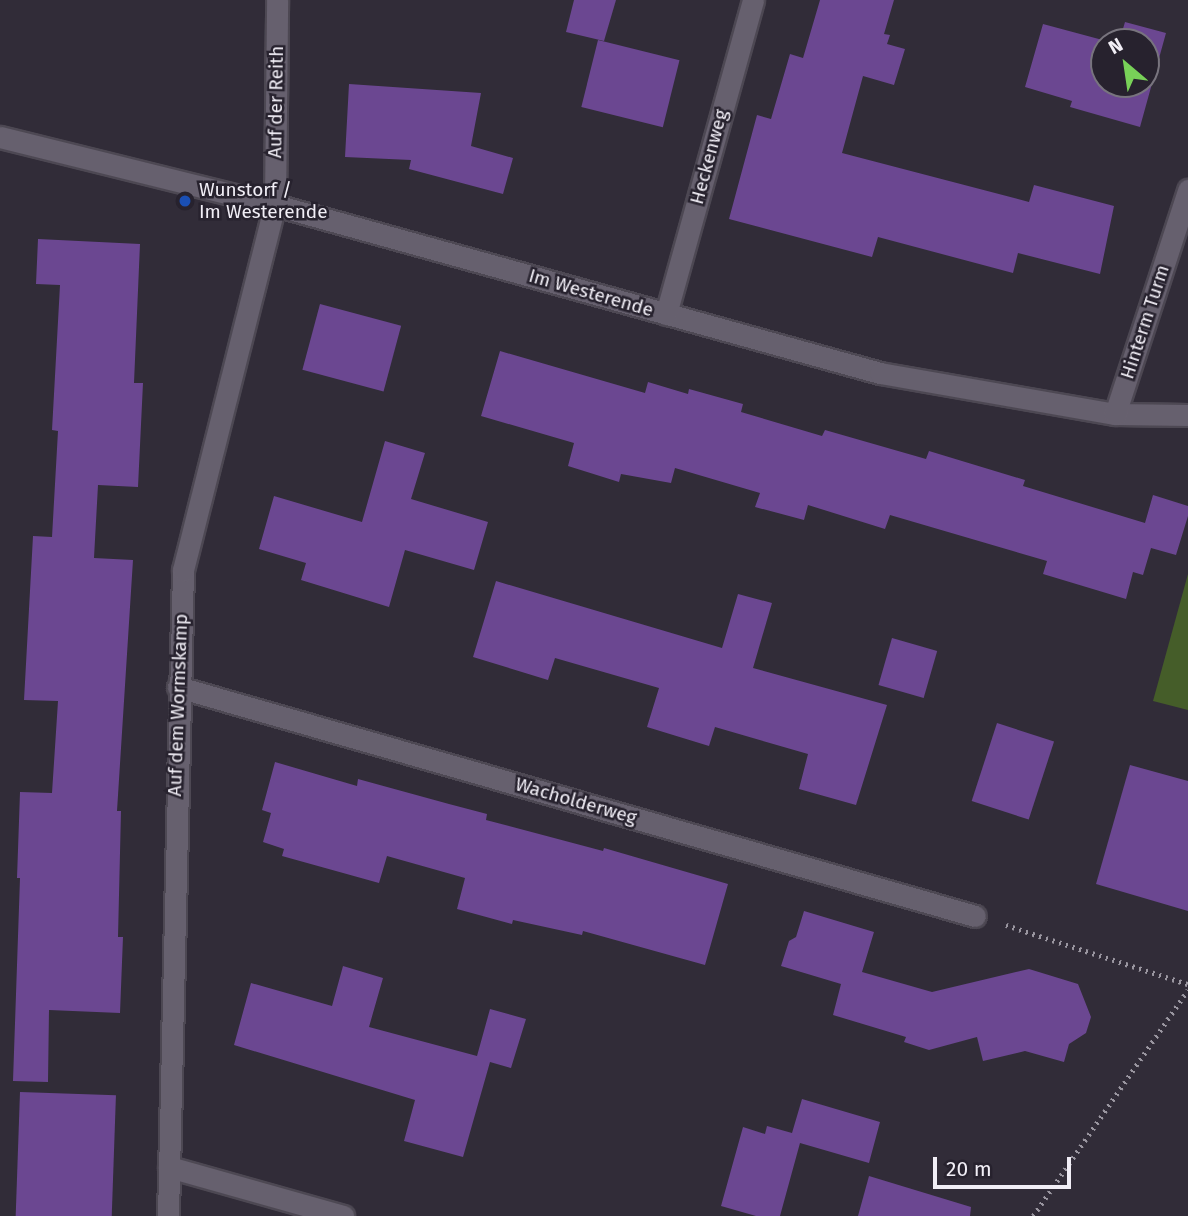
<!DOCTYPE html>
<style>
body{margin:0}
#map{position:relative;width:1188px;height:1216px;overflow:hidden;background:#312c38;font-family:"Fira Sans",sans-serif}
div>[style]{position:absolute}
[style*='--x']{left:calc(var(--x)*1px);top:calc(var(--y)*1px);width:calc(var(--w)*1px);rotate:calc(var(--a)*1deg)}
.green>*{inset:0;background:#455d29}
.building>*{inset:0;background:#6b4791;transform-origin:0 0}
.path>*{height:4.5px;margin-top:-2.25px;transform-origin:0;background:repeating-linear-gradient(90deg,#9a96a0 0 2px,transparent 0 7px)}
.roads{filter:drop-shadow(2px 0 #4d4853) drop-shadow(-2px 0 #4d4853) drop-shadow(0 2px #4d4853) drop-shadow(0 -2px #4d4853)}
.minor>*{height:21px;margin:-10.5px;padding:0 10.5px;transform-origin:10.5px;border-radius:10.5px;background:#66606e}
.dots>*{width:19px;height:19px;translate:-50% -50%;box-sizing:border-box;border:4px solid #27222e;border-radius:50%}
span{translate:-50% -50%;white-space:nowrap;text-align:center;line-height:1.15;-webkit-text-stroke:5px #27222e;paint-order:stroke}
.street-label{font-size:19px;color:#f1eef6}
.poi-label{font-size:19px;color:#f1eef6}
.left{translate:0 -50%;text-align:left}
.north{position:absolute;left:1090px;top:28px;width:70px;height:70px;box-sizing:border-box;background:#27222e;border:2px solid #78747e;border-radius:50%;rotate:331deg;font-size:19px;font-weight:700;line-height:28px;text-align:center;color:#f1eef6}
.north::after{content:'';display:block;margin:auto;width:24px;height:32px;background:#78d158;clip-path:polygon(50% 0,100% 100%,50% 72%,0 100%)}
.scale{position:absolute;left:933px;top:1157px;width:138px;height:32px;box-sizing:border-box;border:4px solid #f1eef6;border-top:0;padding-left:9px;font-size:21px;line-height:24px;white-space:nowrap;color:#f1eef6;-webkit-text-stroke:5px #27222e;paint-order:stroke}
</style>
<div id="map">
<div class="green">
<i style="clip-path:polygon(1188px 574px,1188px 710px,1153px 701px)"></i>
</div>
<div class="building">
<i style="clip-path:polygon(574px 0,616px 0,604px 41px,566px 32px)"></i>
<i style="clip-path:polygon(820px 0,894px 0,884px 34px,890px 35px,887px 44px,905px 49px,894px 85px,863px 76px,842px 153px,1029px 202px,1034px 185px,1114px 206px,1100px 274px,1018px 253px,1013px 273px,878px 237px,872px 257px,729px 219px,757px 115px,771px 119px,790px 54px,803px 58px)"></i>
<i style="clip-path:polygon(1125px 22px,1166px 33px,1140px 127px,1070px 107px,1072px 101px,1025px 87px,1043px 24px,1110px 42px,1104px 42px,1104px 84px,1146px 84px,1146px 42px,1119px 42px)"></i>
<i style="left:598px;top:40px;width:84px;height:69px;rotate:14deg"></i>
<i style="clip-path:polygon(349px 84px,481px 93px,471px 146px,513px 158px,503px 194px,409px 169px,411px 160px,345px 157px)"></i>
<i style="clip-path:polygon(38px 239px,140px 244px,134px 383px,143px 383px,138px 487px,98px 485px,94px 558px,133px 560px,117px 811px,121px 811px,118px 937px,123px 937px,120px 1013px,49px 1010px,48px 1082px,13px 1081px,20px 878px,17px 878px,20px 792px,52px 793px,58px 701px,24px 700px,33px 536px,52px 537px,58px 431px,52px 430px,60px 285px,36px 284px)"></i>
<i style="left:320px;top:304px;width:84px;height:68px;rotate:15deg"></i>
<i style="clip-path:polygon(500px 351px,645px 393px,648px 382px,688px 394px,689px 389px,743px 404px,741px 412px,822px 436px,825px 430px,926px 459px,929px 451px,1025px 480px,1023px 486px,1145px 523px,1153px 495px,1188px 506px,1188px 516px,1176px 555px,1151px 548px,1143px 575px,1133px 572px,1126px 599px,1043px 574px,1047px 561px,890px 515px,885px 529px,808px 505px,804px 520px,755px 507px,760px 493px,675px 468px,671px 483px,621px 474px,619px 482px,568px 466px,574px 443px,481px 416px)"></i>
<i style="clip-path:polygon(385px 441px,425px 453px,411px 499px,488px 522px,474px 570px,405px 550px,389px 607px,301px 580px,306px 563px,259px 549px,274px 496px,362px 522px)"></i>
<i style="clip-path:polygon(496px 581px,722px 648px,738px 594px,772px 603px,753px 668px,887px 705px,856px 805px,799px 789px,808px 754px,715px 727px,709px 746px,647px 727px,659px 688px,555px 658px,548px 680px,473px 657px)"></i>
<i style="left:892px;top:638px;width:47px;height:49px;rotate:16deg"></i>
<i style="left:997px;top:723px;width:60px;height:82px;rotate:18deg"></i>
<i style="clip-path:polygon(275px 762px,357px 786px,358px 779px,449px 804px,487px 814px,486px 820px,603px 851px,604px 848px,728px 884px,705px 965px,583px 931px,582px 935px,513px 920px,512px 924px,457px 909px,465px 878px,387px 856px,379px 883px,282px 856px,284px 849px,263px 842px,271px 813px,262px 810px)"></i>
<i style="clip-path:polygon(1130px 765px,1188px 781px,1188px 911px,1096px 884px)"></i>
<i style="clip-path:polygon(804px 911px,874px 932px,862px 972px,932px 992px,1029px 969px,1078px 984px,1091px 1017px,1086px 1033px,1069px 1044px,1064px 1062px,1025px 1051px,983px 1061px,977px 1037px,929px 1050px,904px 1042px,906px 1037px,833px 1015px,841px 984px,781px 966px,789px 941px,796px 937px)"></i>
<i style="clip-path:polygon(343px 966px,383px 978px,369px 1027px,477px 1056px,490px 1009px,526px 1019px,511px 1068px,490px 1062px,463px 1157px,404px 1141px,415px 1100px,234px 1045px,251px 983px,332px 1006px)"></i>
<i style="left:20px;top:1092px;width:96px;height:124px;rotate:2deg"></i>
<i style="clip-path:polygon(802px 1099px,880px 1122px,869px 1163px,800px 1143px,780px 1216px,756px 1216px,721px 1206px,743px 1127px,765px 1134px,767px 1126px,792px 1133px)"></i>
<i style="clip-path:polygon(869px 1176px,971px 1207px,970px 1216px,858px 1216px)"></i>
</div>
<div class="path">
<i style="--x:1006;--y:925;--w:191;--a:18"></i>
<i style="--x:1033;--y:1216;--w:274;--a:-55.6"></i>
</div>
<div class="roads">
<div class="minor">
<i style="--x:0;--y:137;--w:283;--a:13.9"></i>
<i style="--x:275;--y:205;--w:628;--a:15.52"></i>
<i style="--x:880;--y:373;--w:239;--a:9.9"></i>
<i style="--x:1115;--y:414;--w:73;--a:0.8"></i>
<i style="--x:666;--y:314;--w:326;--a:-74.5"></i>
<i style="--x:1115;--y:414;--w:236;--a:-71.9"></i>
<i style="--x:178;--y:687;--w:829;--a:16.03"></i>
<i style="--x:169;--y:1167;--w:181;--a:15.7"></i>
<i style="--x:168;--y:1216;--w:646;--a:-88.67"></i>
<i style="--x:183;--y:570;--w:376;--a:-75.9"></i>
<i style="--x:275;--y:205;--w:205;--a:-89.4"></i>
</div>
</div>
<div class="dots">
<i style="left:185px;top:201px;background:#1a4fb4"></i>
</div>
<div class="street-label">
<span style="left:276px;top:102px;rotate:-89deg">Auf der Reith</span>
<span style="left:709px;top:157px;rotate:-75deg">Heckenweg</span>
<span style="left:591px;top:293px;rotate:16deg">Im Westerende</span>
<span style="left:1145px;top:322px;rotate:-72deg">Hinterm Turm</span>
<span style="left:178px;top:705px;rotate:-88deg">Auf dem Wormskamp</span>
<span style="left:576px;top:801px;rotate:16deg">Wacholderweg</span>
</div>
<div class="poi-label">
<span class="left" style="left:199px;top:201px">Wunstorf /<br>Im Westerende</span>
</div>
<div class="north">N</div>
<div class="scale">20 m</div>
</div>
